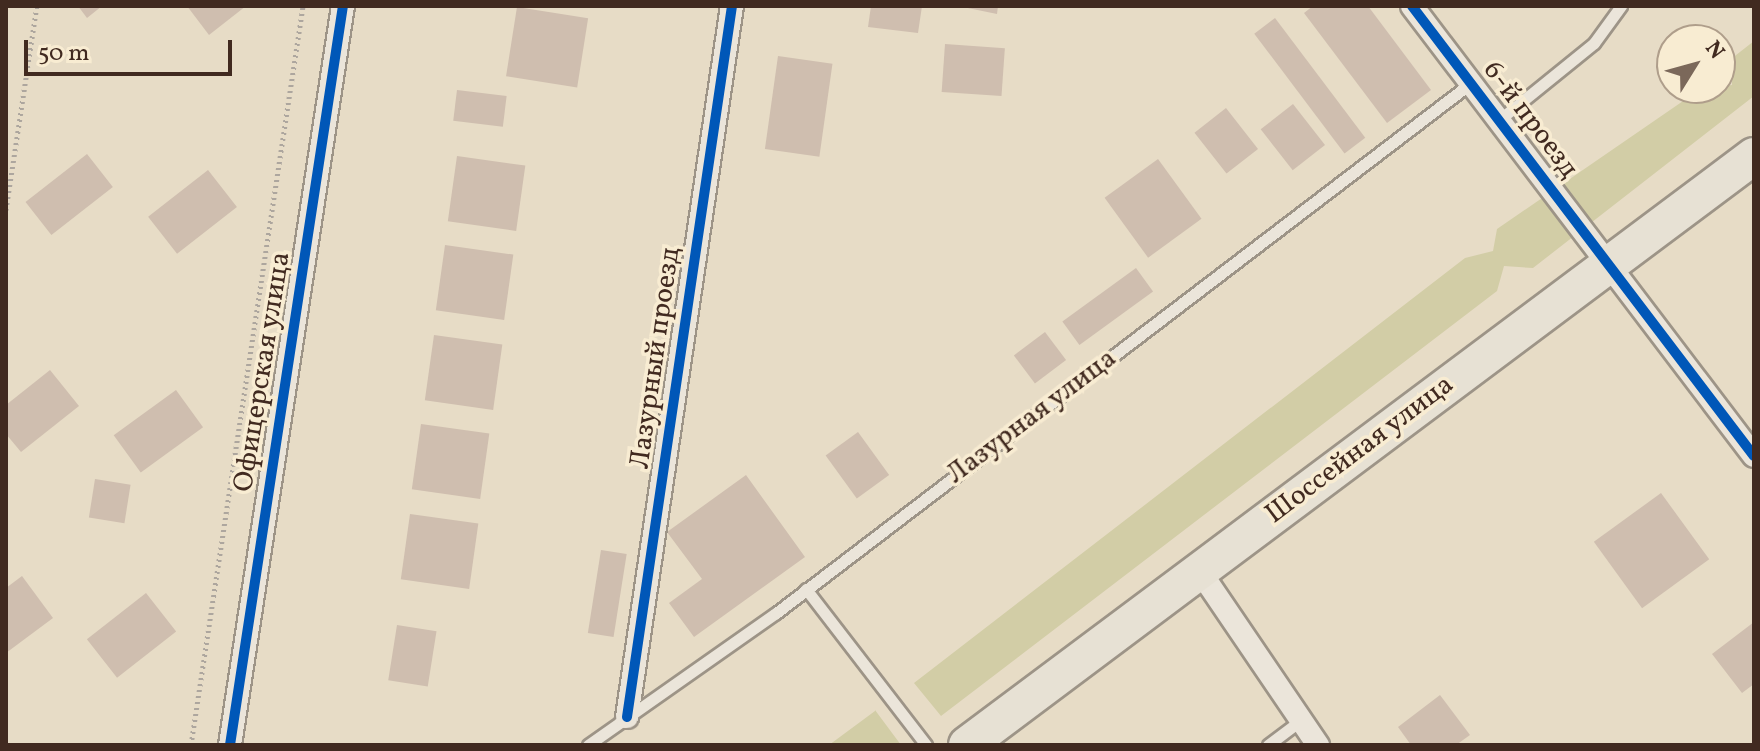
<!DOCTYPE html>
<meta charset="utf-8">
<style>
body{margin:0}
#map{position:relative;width:1760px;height:751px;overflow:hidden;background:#e7dcc6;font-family:Vollkorn,serif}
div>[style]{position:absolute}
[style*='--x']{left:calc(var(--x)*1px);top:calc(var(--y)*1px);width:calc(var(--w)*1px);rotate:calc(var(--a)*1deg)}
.green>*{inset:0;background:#d2cda6}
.building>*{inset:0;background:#cfbeaf;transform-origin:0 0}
.path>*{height:5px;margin-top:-2.5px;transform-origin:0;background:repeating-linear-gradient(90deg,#ada69e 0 2px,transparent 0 6px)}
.roads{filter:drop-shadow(2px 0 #9d9487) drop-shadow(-2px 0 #9d9487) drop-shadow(0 2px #9d9487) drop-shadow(0 -2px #9d9487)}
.lane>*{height:11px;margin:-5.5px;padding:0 5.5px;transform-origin:5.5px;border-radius:5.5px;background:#ebe5da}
.street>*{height:22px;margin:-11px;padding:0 11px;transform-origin:11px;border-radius:11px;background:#ebe5da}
.primary>*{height:36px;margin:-18px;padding:0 18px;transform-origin:18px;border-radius:18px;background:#e7e1d4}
.cycleway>*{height:10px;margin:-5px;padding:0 5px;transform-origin:5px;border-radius:5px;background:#0057b8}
span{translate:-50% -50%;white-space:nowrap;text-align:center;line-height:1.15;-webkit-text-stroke:7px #f8ecd2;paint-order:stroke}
.street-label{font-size:28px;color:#412a20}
.frame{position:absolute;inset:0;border:8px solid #412a20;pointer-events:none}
.north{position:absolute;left:1656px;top:24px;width:80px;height:80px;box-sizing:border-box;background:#f8ecd2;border:2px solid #af9e8b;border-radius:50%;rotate:53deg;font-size:22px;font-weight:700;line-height:32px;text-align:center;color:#412a20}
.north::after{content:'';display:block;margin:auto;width:28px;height:36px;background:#7b685a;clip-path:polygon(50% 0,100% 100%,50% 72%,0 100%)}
.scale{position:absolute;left:24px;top:40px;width:208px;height:36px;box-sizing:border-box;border:4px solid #412a20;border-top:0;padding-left:10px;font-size:24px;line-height:28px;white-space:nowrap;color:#412a20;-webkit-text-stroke:6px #f8ecd2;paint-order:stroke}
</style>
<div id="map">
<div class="green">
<i style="clip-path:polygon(1754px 41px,1754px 96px,1533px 268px,1504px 266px,1497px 291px,941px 716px,914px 683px,1465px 258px,1493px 251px,1497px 229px,1702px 88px,1732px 85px,1731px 59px)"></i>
<i style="clip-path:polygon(875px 710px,901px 745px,829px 745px,875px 711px)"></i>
</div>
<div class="building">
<i style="clip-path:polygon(78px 6px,102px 6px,87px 18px)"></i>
<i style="clip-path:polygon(187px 6px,246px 6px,209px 35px)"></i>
<i style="clip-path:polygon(871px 6px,922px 6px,918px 33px,868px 27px)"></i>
<i style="clip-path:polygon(958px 6px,998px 6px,997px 14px)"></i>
<i style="clip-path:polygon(1313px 6px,1368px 6px,1431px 90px,1387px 123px,1304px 13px)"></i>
<i style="left:517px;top:7px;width:72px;height:70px;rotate:9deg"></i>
<i style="left:1275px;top:18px;width:150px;height:26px;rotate:53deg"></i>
<i style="left:945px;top:44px;width:60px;height:48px;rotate:4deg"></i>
<i style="left:778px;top:56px;width:55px;height:94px;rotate:8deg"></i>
<i style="left:457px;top:90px;width:50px;height:31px;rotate:7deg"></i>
<i style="left:1293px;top:104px;width:52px;height:41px;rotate:52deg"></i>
<i style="left:1226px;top:108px;width:52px;height:40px;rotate:52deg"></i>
<i style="left:87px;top:154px;width:42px;height:78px;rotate:52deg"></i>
<i style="left:457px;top:156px;width:69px;height:66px;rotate:8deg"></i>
<i style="left:1158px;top:159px;width:74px;height:66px;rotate:54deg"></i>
<i style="left:208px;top:170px;width:47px;height:76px;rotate:52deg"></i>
<i style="left:445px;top:245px;width:69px;height:66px;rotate:8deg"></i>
<i style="left:1136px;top:268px;width:29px;height:91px;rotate:54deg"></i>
<i style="left:1045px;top:332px;width:35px;height:39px;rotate:53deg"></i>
<i style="left:434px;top:335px;width:69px;height:66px;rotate:8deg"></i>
<i style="clip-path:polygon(50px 370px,79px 406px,21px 452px,6px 434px,6px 405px)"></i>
<i style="left:176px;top:390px;width:46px;height:77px;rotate:54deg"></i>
<i style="left:421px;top:424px;width:69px;height:66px;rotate:8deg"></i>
<i style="left:858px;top:432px;width:53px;height:40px;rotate:54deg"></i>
<i style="clip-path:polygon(746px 475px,805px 557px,694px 637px,669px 603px,702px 579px,667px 532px)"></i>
<i style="left:95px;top:479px;width:36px;height:39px;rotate:9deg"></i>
<i style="left:1661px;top:493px;width:82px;height:83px;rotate:54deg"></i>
<i style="left:410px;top:514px;width:69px;height:66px;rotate:8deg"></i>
<i style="left:601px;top:550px;width:26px;height:84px;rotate:9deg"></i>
<i style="clip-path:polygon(22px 576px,53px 618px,6px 653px,6px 588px)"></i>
<i style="left:146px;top:593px;width:49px;height:75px;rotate:52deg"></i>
<i style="clip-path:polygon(1754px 622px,1754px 684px,1742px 693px,1712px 654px)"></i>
<i style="left:397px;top:625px;width:40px;height:56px;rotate:9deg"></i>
<i style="clip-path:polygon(1440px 695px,1470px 735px,1456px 745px,1411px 745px,1398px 727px)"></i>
</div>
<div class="path">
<i style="--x:6;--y:210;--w:206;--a:-81.4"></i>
<i style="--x:191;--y:745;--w:747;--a:-81.38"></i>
</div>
<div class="roads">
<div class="lane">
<i style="--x:1499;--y:120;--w:122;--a:-39"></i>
<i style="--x:1594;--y:43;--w:46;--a:-53.9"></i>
<i style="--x:806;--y:589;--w:197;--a:52.4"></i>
<i style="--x:588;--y:745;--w:230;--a:-35.1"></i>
<i style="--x:776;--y:613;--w:874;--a:-37.33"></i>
<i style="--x:1268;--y:745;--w:40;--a:-37"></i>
</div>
<div class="street">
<i style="--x:1412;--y:6;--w:565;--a:52.77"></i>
<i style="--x:1199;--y:570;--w:212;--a:55.8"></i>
<i style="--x:627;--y:717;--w:719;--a:-81.6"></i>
<i style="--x:230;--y:745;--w:748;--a:-81.31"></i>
</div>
<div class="primary">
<i style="--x:967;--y:745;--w:983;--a:-36.81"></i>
</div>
</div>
<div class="cycleway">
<i style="--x:1412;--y:6;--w:565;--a:52.77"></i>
<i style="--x:627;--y:717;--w:719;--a:-81.6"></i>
<i style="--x:230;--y:745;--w:748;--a:-81.31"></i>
</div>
<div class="street-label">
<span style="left:1530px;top:120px;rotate:53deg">6-й проезд</span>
<span style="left:656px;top:358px;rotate:-82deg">Лазурный проезд</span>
<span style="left:263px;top:372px;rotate:-81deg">Офицерская улица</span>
<span style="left:1032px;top:417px;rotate:-37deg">Лазурная улица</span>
<span style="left:1360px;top:450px;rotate:-37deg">Шоссейная улица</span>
</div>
<div class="frame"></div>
<div class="north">N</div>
<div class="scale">50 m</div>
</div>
